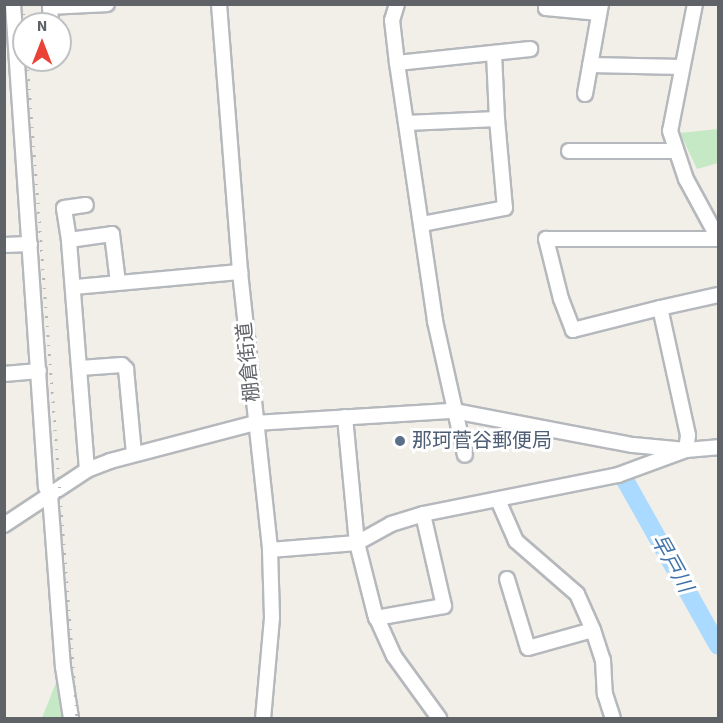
<!DOCTYPE html>
<meta charset="utf-8">
<style>
body{margin:0}
#map{position:relative;width:723px;height:723px;overflow:hidden;background:#f1efe8;font-family:"Source Sans 3","Noto Sans JP",sans-serif}
div>[style]{position:absolute}
[style*='--x']{left:calc(var(--x)*1px);top:calc(var(--y)*1px);width:calc(var(--w)*1px);rotate:calc(var(--a)*1deg)}
.green>*{inset:0;background:#c5e8c5}
.river>*{height:18px;margin:-9px;padding:0 9px;transform-origin:9px;border-radius:9px;background:#aadaff}
.roads{filter:drop-shadow(2px 0 #b5b8bc) drop-shadow(-2px 0 #b5b8bc) drop-shadow(0 2px #b5b8bc) drop-shadow(0 -2px #b5b8bc)}
.minor>*{height:14px;margin:-7px;padding:0 7px;transform-origin:7px;border-radius:7px;background:#fff}
.rail>*{height:3px;margin-top:-1.5px;transform-origin:0;background:repeating-linear-gradient(90deg,#b6b7b8 0 1.5px,transparent 0 9.5px)}
.dots>*{width:16px;height:16px;translate:-50% -50%;box-sizing:border-box;border:3px solid #fff;border-radius:50%}
span{translate:-50% -50%;white-space:nowrap;text-align:center;line-height:1.15;-webkit-text-stroke:6px #fff;paint-order:stroke}
.street-label{font-size:20px;color:#5f6368}
.service-label{font-size:20px;color:#4e5e75}
.left{translate:0 -50%;text-align:left}
.water-label{font-size:21px;color:#4174aa;font-style:italic}
.frame{position:absolute;inset:0;border:6px solid #5f6368;pointer-events:none}
.north{position:absolute;left:12px;top:12px;width:60px;height:60px;box-sizing:border-box;background:#fff;border:2px solid #bfc1c3;border-radius:50%;rotate:0deg;font-size:16px;font-weight:700;line-height:24px;text-align:center;color:#5f6368}
.north::after{content:'';display:block;margin:auto;width:21px;height:27px;background:#ea4335;clip-path:polygon(50% 0,100% 100%,50% 72%,0 100%)}
</style>
<div id="map">
<div class="green">
<i style="clip-path:polygon(718px 129px,718px 163px,697px 169px,680px 133px)"></i>
<i style="clip-path:polygon(59px 675px,67px 718px,42px 718px)"></i>
</div>
<div class="river">
<i style="--x:625;--y:480;--w:190;--a:60.7"></i>
</div>
<div class="roads">
<div class="minor">
<i style="--x:13;--y:4;--w:484;--a:86.1"></i>
<i style="--x:46;--y:487;--w:9;--a:63"></i>
<i style="--x:50;--y:495;--w:172;--a:85.7"></i>
<i style="--x:63;--y:667;--w:52;--a:81.1"></i>
<i style="--x:219;--y:4;--w:269;--a:85.5"></i>
<i style="--x:240;--y:272;--w:280;--a:83.8"></i>
<i style="--x:270;--y:550;--w:68;--a:88.3"></i>
<i style="--x:272;--y:618;--w:100;--a:95.1"></i>
<i style="--x:397;--y:4;--w:17;--a:107"></i>
<i style="--x:392;--y:20;--w:43;--a:83.4"></i>
<i style="--x:397;--y:63;--w:134;--a:-6"></i>
<i style="--x:546;--y:4;--w:4;--a:90"></i>
<i style="--x:546;--y:8;--w:53;--a:5.4"></i>
<i style="--x:695;--y:4;--w:129;--a:101.1"></i>
<i style="--x:670;--y:131;--w:51;--a:71.6"></i>
<i style="--x:686;--y:179;--w:67;--a:61.5"></i>
<i style="--x:51;--y:24;--w:17;--a:-93"></i>
<i style="--x:50;--y:7;--w:57;--a:-3"></i>
<i style="--x:494;--y:53;--w:66;--a:87.4"></i>
<i style="--x:397;--y:63;--w:261;--a:81.6"></i>
<i style="--x:435;--y:321;--w:137;--a:77.4"></i>
<i style="--x:590;--y:65;--w:92;--a:1.2"></i>
<i style="--x:585;--y:94;--w:91;--a:-79.9"></i>
<i style="--x:406;--y:123;--w:91;--a:-2.5"></i>
<i style="--x:497;--y:119;--w:89;--a:84.9"></i>
<i style="--x:505;--y:208;--w:85;--a:169.1"></i>
<i style="--x:569;--y:151;--w:107;--a:0"></i>
<i style="--x:69;--y:240;--w:32;--a:-99"></i>
<i style="--x:64;--y:208;--w:22;--a:-8"></i>
<i style="--x:4;--y:245;--w:26;--a:-2"></i>
<i style="--x:75;--y:287;--w:166;--a:-5.2"></i>
<i style="--x:660;--y:308;--w:90;--a:165.8"></i>
<i style="--x:573;--y:330;--w:33;--a:-111"></i>
<i style="--x:561;--y:299;--w:62;--a:-104"></i>
<i style="--x:546;--y:239;--w:172;--a:0"></i>
<i style="--x:80;--y:368;--w:42;--a:-4.1"></i>
<i style="--x:122;--y:365;--w:6;--a:45"></i>
<i style="--x:126;--y:369;--w:85;--a:84.6"></i>
<i style="--x:4;--y:374;--w:35;--a:-5"></i>
<i style="--x:345;--y:417;--w:127;--a:84.6"></i>
<i style="--x:357;--y:543;--w:73;--a:75.8"></i>
<i style="--x:375;--y:614;--w:46;--a:65.7"></i>
<i style="--x:394;--y:656;--w:77;--a:54"></i>
<i style="--x:87;--y:470;--w:231;--a:-94.5"></i>
<i style="--x:69;--y:240;--w:43;--a:-7.9"></i>
<i style="--x:112;--y:234;--w:49;--a:83"></i>
<i style="--x:498;--y:500;--w:45;--a:66.3"></i>
<i style="--x:516;--y:541;--w:81;--a:41"></i>
<i style="--x:577;--y:594;--w:39;--a:66"></i>
<i style="--x:4;--y:525;--w:100;--a:-33.5"></i>
<i style="--x:87;--y:470;--w:25;--a:-21"></i>
<i style="--x:110;--y:461;--w:150;--a:-14.7"></i>
<i style="--x:255;--y:423;--w:199;--a:-3.5"></i>
<i style="--x:454;--y:411;--w:182;--a:10.8"></i>
<i style="--x:633;--y:445;--w:53;--a:5.4"></i>
<i style="--x:686;--y:450;--w:32;--a:-5"></i>
<i style="--x:270;--y:550;--w:87;--a:-4.6"></i>
<i style="--x:357;--y:543;--w:39;--a:-29"></i>
<i style="--x:391;--y:524;--w:34;--a:-17"></i>
<i style="--x:423;--y:514;--w:199;--a:-11.3"></i>
<i style="--x:618;--y:475;--w:72;--a:-20.2"></i>
<i style="--x:686;--y:450;--w:15;--a:-82"></i>
<i style="--x:688;--y:435;--w:130;--a:-102.4"></i>
<i style="--x:660;--y:308;--w:59;--a:-12.6"></i>
<i style="--x:507;--y:579;--w:72;--a:73.1"></i>
<i style="--x:528;--y:648;--w:67;--a:-15.5"></i>
<i style="--x:593;--y:630;--w:32;--a:72"></i>
<i style="--x:603;--y:660;--w:34;--a:87"></i>
<i style="--x:605;--y:694;--w:25;--a:72"></i>
<i style="--x:376;--y:618;--w:69;--a:-10"></i>
<i style="--x:444;--y:606;--w:94;--a:-102.9"></i>
</div>
</div>
<div class="rail">
<i style="--x:23;--y:4;--w:20;--a:87"></i>
<i style="--x:27;--y:60;--w:660;--a:85.65"></i>
</div>
<div class="dots">
<i style="left:400px;top:441px;background:#5c6f8a"></i>
</div>
<div class="street-label">
<span style="left:249px;top:362px;rotate:-96deg">棚倉街道</span>
</div>
<div class="service-label">
<span class="left" style="left:412px;top:441px">那珂菅谷郵便局</span>
</div>
<div class="water-label">
<span style="left:672px;top:563px;rotate:61deg">早戸川</span>
</div>
<div class="frame"></div>
<div class="north">N</div>
</div>
